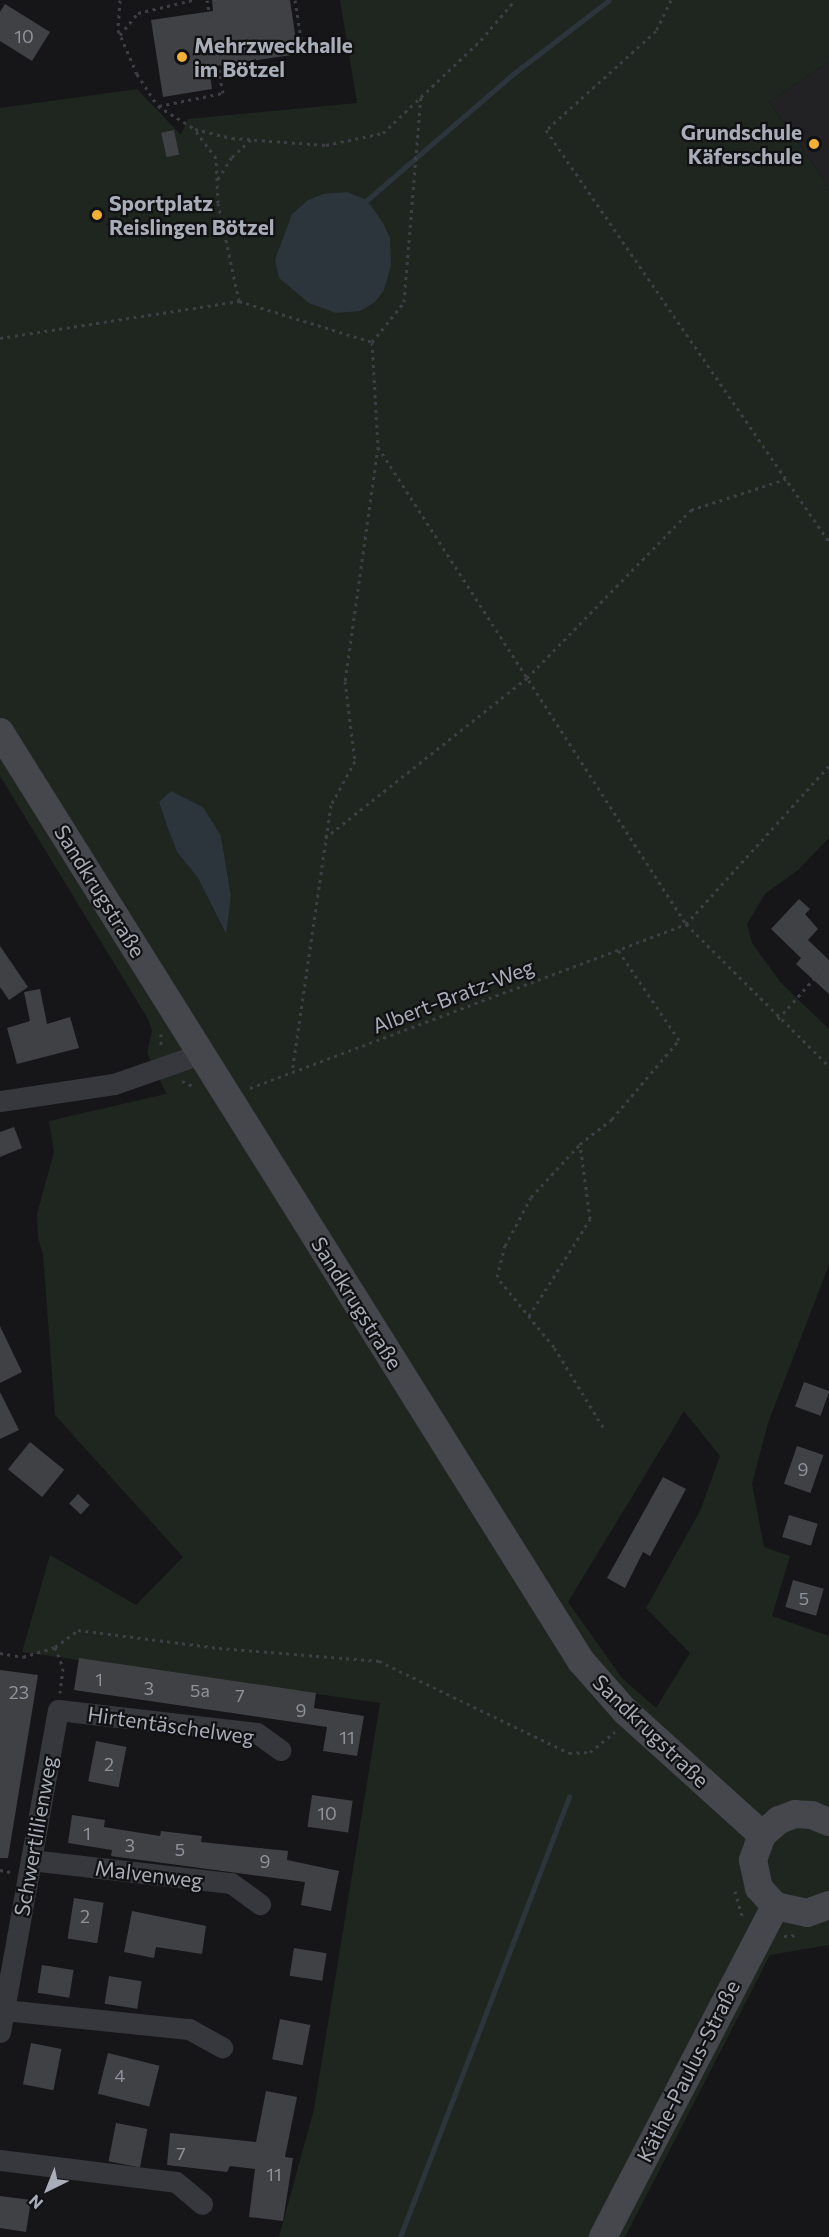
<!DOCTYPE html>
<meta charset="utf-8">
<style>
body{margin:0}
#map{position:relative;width:829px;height:2237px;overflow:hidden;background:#161618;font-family:Commissioner,sans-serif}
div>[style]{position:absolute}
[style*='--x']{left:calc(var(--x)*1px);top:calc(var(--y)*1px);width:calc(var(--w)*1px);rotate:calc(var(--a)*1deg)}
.built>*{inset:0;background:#222225}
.green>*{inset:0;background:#1e261f}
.water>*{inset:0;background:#2c353c}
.stream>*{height:5px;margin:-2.5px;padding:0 2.5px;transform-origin:2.5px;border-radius:2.5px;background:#2c353c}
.building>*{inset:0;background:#404145;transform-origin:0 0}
.path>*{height:3px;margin-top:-1.5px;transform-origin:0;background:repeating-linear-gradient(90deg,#3d3f44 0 3px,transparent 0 7.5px)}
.street>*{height:21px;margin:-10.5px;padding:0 10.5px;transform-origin:10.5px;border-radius:10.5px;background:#37383d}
.secondary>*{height:28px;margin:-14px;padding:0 14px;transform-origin:14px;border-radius:14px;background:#45474d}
.dots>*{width:16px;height:16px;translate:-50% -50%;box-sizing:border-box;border:3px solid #111113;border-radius:50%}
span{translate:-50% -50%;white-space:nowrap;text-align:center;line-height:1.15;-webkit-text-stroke:4.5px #111113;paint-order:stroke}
.number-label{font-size:18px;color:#8e929b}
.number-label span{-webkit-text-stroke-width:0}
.poi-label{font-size:21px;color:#a8adb8;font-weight:700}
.left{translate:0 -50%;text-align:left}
.right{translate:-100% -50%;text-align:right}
.street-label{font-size:21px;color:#a8adb8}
.north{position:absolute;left:18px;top:2159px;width:60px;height:60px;-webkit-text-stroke:4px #111113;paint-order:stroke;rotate:223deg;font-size:16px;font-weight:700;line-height:24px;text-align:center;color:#a8adb8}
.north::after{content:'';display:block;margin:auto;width:21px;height:27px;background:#a8adb8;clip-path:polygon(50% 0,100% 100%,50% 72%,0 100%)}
</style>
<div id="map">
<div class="built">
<i style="clip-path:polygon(829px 62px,829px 187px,769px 102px)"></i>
</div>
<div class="green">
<i style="clip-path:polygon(evenodd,340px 0,829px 0,829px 62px,769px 102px,829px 187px,829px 838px,798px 870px,765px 894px,747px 924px,752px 943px,781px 983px,829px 1029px,829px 1265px,768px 1423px,752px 1484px,764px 1547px,790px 1556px,772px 1616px,829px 1636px,829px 1945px,770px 1955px,625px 2237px,279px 2237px,314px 2109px,380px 1703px,22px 1652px,50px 1555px,136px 1605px,183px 1557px,55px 1415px,43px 1254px,38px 1238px,37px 1214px,54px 1152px,49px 1121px,170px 1093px,166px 1093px,147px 1053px,152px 1031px,148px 1019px,0 776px,0 108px,137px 89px,181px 135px,188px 119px,357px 103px,340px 0,171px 791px,221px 836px,231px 896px,225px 933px,198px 878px,177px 852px,168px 829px,159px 802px,171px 791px,340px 0,684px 1411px,720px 1456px,700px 1511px,646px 1608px,690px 1653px,656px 1708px,622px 1678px,568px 1602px,684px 1411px)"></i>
</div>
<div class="water">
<i style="clip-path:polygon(347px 192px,367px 200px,383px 223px,390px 238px,391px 265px,384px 290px,375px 302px,360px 311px,336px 313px,309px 303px,279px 278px,275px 260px,292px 214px,308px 200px,323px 194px)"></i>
<i style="clip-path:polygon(171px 791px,203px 807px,221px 836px,231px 896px,226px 934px,198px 878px,177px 852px,168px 829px,159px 802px)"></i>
</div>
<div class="stream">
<i style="--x:367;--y:200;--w:193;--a:-40.8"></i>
<i style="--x:513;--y:74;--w:121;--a:-37.6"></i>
<i style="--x:400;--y:2237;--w:472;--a:-69"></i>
</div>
<div class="building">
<i style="clip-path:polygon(212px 0,290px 0,298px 54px,209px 67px,212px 89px,163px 97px,151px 20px,213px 11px)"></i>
<i style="clip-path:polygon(5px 4px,50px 32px,32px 61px,0 41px,0 12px)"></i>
<i style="left:174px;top:130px;width:25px;height:13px;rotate:78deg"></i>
<i style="clip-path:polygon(799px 899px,810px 909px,805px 914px,818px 929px,808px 940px,829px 960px,829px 994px,796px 964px,801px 958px,771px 929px)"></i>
<i style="clip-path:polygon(0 946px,28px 987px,9px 1000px,0 987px)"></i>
<i style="clip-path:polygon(40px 989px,47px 1024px,70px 1017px,79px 1048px,17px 1064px,7px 1028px,30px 1021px,24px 992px)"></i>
<i style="clip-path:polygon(14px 1127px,22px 1148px,0 1157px,0 1132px)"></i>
<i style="clip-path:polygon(0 1326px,22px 1372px,0 1383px)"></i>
<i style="left:804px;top:1382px;width:27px;height:26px;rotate:20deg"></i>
<i style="clip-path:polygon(0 1392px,19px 1430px,0 1439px)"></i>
<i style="left:30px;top:1442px;width:44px;height:35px;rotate:39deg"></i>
<i style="left:797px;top:1446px;width:28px;height:40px;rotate:19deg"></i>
<i style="clip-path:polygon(663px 1477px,686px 1489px,650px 1556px,643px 1552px,625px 1588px,607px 1578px)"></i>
<i style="left:78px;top:1494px;width:16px;height:13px;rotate:43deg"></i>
<i style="left:789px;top:1515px;width:30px;height:23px;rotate:17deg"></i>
<i style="left:793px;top:1580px;width:32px;height:28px;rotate:16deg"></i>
<i style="clip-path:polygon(79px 1658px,316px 1693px,314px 1708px,364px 1716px,357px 1756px,323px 1751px,327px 1727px,74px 1690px)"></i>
<i style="clip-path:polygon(0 1670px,38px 1675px,8px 1858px,0 1858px)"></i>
<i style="left:96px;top:1741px;width:31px;height:41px;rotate:11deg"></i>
<i style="left:312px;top:1795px;width:41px;height:32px;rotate:8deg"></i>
<i style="clip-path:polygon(72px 1815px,105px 1820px,104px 1827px,160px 1836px,161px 1831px,202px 1836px,201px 1842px,288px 1851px,287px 1860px,339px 1871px,331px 1911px,301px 1905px,305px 1882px,111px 1856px,112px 1850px,68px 1843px)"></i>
<i style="left:74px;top:1898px;width:30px;height:41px;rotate:9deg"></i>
<i style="clip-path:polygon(132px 1911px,206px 1926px,202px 1954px,156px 1947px,154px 1958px,124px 1952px)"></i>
<i style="left:294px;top:1948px;width:33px;height:28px;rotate:9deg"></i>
<i style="left:42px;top:1965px;width:32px;height:28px;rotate:9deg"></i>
<i style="left:109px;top:1976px;width:33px;height:28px;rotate:9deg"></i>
<i style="left:280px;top:2019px;width:31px;height:41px;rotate:11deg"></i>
<i style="left:31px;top:2043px;width:31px;height:42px;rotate:11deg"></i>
<i style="left:108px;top:2053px;width:53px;height:42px;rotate:14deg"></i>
<i style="clip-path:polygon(266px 2091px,297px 2097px,285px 2157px,293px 2158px,283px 2221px,249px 2217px,255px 2169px,230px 2166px,227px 2172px,167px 2165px,170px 2133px,256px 2142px)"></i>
<i style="left:116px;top:2123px;width:32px;height:39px;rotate:11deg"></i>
<i style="clip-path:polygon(0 2196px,31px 2200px,26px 2232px,0 2228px)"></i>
</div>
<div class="path">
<i style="--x:120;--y:0;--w:30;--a:94"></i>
<i style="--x:118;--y:30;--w:48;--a:66.6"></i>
<i style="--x:137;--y:74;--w:38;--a:57"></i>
<i style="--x:158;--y:106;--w:44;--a:31.9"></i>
<i style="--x:195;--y:129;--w:38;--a:14"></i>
<i style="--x:232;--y:138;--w:94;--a:4.3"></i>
<i style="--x:326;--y:145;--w:58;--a:-11.9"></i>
<i style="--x:383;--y:133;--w:135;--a:-43.5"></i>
<i style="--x:481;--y:40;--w:52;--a:-49.6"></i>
<i style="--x:295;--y:0;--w:52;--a:81.1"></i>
<i style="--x:671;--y:0;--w:34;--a:116"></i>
<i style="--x:656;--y:31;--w:148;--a:138"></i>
<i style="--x:546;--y:130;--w:499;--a:55.5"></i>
<i style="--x:201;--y:19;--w:9;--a:-13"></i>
<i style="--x:210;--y:17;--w:17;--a:-100"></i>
<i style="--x:120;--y:35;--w:28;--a:-51"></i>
<i style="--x:138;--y:13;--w:57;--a:-13.3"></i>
<i style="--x:159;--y:106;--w:65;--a:-11.5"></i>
<i style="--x:223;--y:93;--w:21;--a:-101"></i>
<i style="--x:219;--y:72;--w:7;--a:-45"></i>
<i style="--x:218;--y:179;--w:26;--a:-58"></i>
<i style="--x:232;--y:157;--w:26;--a:-43"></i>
<i style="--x:239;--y:301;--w:139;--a:17.1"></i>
<i style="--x:372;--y:342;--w:105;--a:86.7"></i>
<i style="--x:378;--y:447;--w:236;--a:98"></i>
<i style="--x:345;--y:681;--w:81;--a:82.9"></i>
<i style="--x:355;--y:761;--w:50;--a:118.6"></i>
<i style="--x:331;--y:805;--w:270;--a:98.3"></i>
<i style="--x:0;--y:338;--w:242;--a:-8.8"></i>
<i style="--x:239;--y:301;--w:100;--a:-102.1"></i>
<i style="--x:218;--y:203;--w:45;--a:-92.5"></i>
<i style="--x:216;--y:158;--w:35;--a:-127"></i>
<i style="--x:372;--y:342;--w:51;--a:-51.3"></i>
<i style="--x:404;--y:302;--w:206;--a:-85.3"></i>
<i style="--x:378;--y:447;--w:568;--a:57.15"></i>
<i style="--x:686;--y:924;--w:202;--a:44.8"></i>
<i style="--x:325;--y:838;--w:258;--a:-38.4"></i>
<i style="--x:527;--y:678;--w:235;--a:-45.7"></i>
<i style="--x:691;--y:510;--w:100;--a:-18.1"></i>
<i style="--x:778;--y:1019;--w:76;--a:-48.2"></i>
<i style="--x:161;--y:1034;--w:13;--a:90"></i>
<i style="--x:182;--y:1081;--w:14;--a:25"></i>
<i style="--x:250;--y:1088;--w:466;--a:-20.6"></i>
<i style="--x:686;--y:924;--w:213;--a:-47.9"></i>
<i style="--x:529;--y:1316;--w:115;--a:-57.8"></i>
<i style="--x:590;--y:1219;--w:76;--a:-97.6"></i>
<i style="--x:603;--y:1427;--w:94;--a:-121.5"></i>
<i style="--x:554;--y:1347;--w:90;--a:-129.2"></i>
<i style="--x:497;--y:1277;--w:32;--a:-76"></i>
<i style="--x:505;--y:1246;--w:55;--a:-62"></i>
<i style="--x:531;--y:1197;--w:72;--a:-47.2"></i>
<i style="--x:580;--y:1144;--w:41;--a:-38"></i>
<i style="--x:612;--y:1119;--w:104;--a:-49.7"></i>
<i style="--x:679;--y:1040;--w:109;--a:-124.1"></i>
<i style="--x:55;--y:1647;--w:22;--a:69"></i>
<i style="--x:63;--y:1668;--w:25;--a:97"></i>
<i style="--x:0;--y:1653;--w:23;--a:10"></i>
<i style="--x:23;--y:1657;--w:34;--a:-17"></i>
<i style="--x:55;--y:1647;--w:29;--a:-36"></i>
<i style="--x:78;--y:1630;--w:142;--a:7.3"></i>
<i style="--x:219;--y:1648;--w:161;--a:4.6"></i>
<i style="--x:379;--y:1661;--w:211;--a:25.8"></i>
<i style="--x:569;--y:1753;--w:21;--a:-3"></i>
<i style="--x:590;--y:1752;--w:32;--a:-39"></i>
<i style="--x:0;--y:1870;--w:11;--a:10"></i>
<i style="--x:735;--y:1891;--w:29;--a:74"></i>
<i style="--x:784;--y:1936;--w:15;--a:-4"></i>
</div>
<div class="street">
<i style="--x:0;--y:1101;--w:115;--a:-8.5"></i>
<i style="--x:114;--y:1084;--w:94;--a:-19.2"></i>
<i style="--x:31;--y:1860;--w:201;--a:6.6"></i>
<i style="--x:231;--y:1883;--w:36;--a:36"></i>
<i style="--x:4;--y:2010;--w:186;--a:5.9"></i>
<i style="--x:189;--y:2029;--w:38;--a:29"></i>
<i style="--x:0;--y:2032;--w:327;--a:-79.8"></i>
<i style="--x:58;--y:1710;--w:200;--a:6.6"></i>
<i style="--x:257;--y:1733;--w:29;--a:36"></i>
<i style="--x:0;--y:2160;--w:177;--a:7.1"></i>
<i style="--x:176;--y:2182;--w:34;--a:40"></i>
</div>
<div class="secondary">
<i style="--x:0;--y:732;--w:1096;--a:57.98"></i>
<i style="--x:581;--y:1661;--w:67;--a:48.7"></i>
<i style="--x:625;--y:1711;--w:185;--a:42.1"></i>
<i style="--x:829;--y:1822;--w:18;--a:-158"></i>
<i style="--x:812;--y:1815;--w:17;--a:-177"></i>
<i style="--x:795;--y:1814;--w:17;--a:159"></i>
<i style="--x:779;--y:1820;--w:23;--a:139"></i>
<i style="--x:762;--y:1835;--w:27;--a:110"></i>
<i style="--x:753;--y:1860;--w:29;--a:78"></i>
<i style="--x:759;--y:1888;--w:24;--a:48"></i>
<i style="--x:775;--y:1906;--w:33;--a:12"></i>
<i style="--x:807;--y:1913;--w:23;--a:-20"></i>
<i style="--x:603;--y:2237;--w:373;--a:-62.5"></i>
</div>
<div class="dots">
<i style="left:182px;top:57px;background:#f2b134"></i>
<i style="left:814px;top:144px;background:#f2b134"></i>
<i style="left:97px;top:215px;background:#f2b134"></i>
</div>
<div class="number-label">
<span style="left:24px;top:36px">10</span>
<span style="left:803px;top:1469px">9</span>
<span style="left:804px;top:1598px">5</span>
<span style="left:99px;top:1679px">1</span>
<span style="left:149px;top:1688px">3</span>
<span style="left:200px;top:1690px">5a</span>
<span style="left:19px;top:1692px">23</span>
<span style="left:240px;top:1695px">7</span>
<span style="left:301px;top:1710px">9</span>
<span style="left:347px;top:1737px">11</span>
<span style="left:109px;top:1764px">2</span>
<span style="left:327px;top:1813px">10</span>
<span style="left:87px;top:1833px">1</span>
<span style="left:130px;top:1845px">3</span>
<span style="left:180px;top:1849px">5</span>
<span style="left:265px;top:1861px">9</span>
<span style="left:85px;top:1916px">2</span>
<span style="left:120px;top:2075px">4</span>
<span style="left:181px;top:2153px">7</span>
<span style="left:274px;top:2174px">11</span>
</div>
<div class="poi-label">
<span class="left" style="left:194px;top:57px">Mehrzweckhalle<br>im Bötzel</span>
<span class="right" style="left:802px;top:144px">Grundschule<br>Käferschule</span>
<span class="left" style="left:109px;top:215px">Sportplatz<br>Reislingen Bötzel</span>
</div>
<div class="street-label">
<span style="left:100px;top:891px;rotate:58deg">Sandkrugstraße</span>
<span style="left:453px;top:996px;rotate:-21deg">Albert-Bratz-Weg</span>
<span style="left:357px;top:1303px;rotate:58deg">Sandkrugstraße</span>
<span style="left:171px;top:1725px;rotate:8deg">Hirtentäschelweg</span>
<span style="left:651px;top:1731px;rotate:44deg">Sandkrugstraße</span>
<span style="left:35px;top:1836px;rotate:-80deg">Schwertlilienweg</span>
<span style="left:149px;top:1874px;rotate:7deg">Malvenweg</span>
<span style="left:688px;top:2071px;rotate:-63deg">Käthe-Paulus-Straße</span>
</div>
<div class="north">N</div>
</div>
